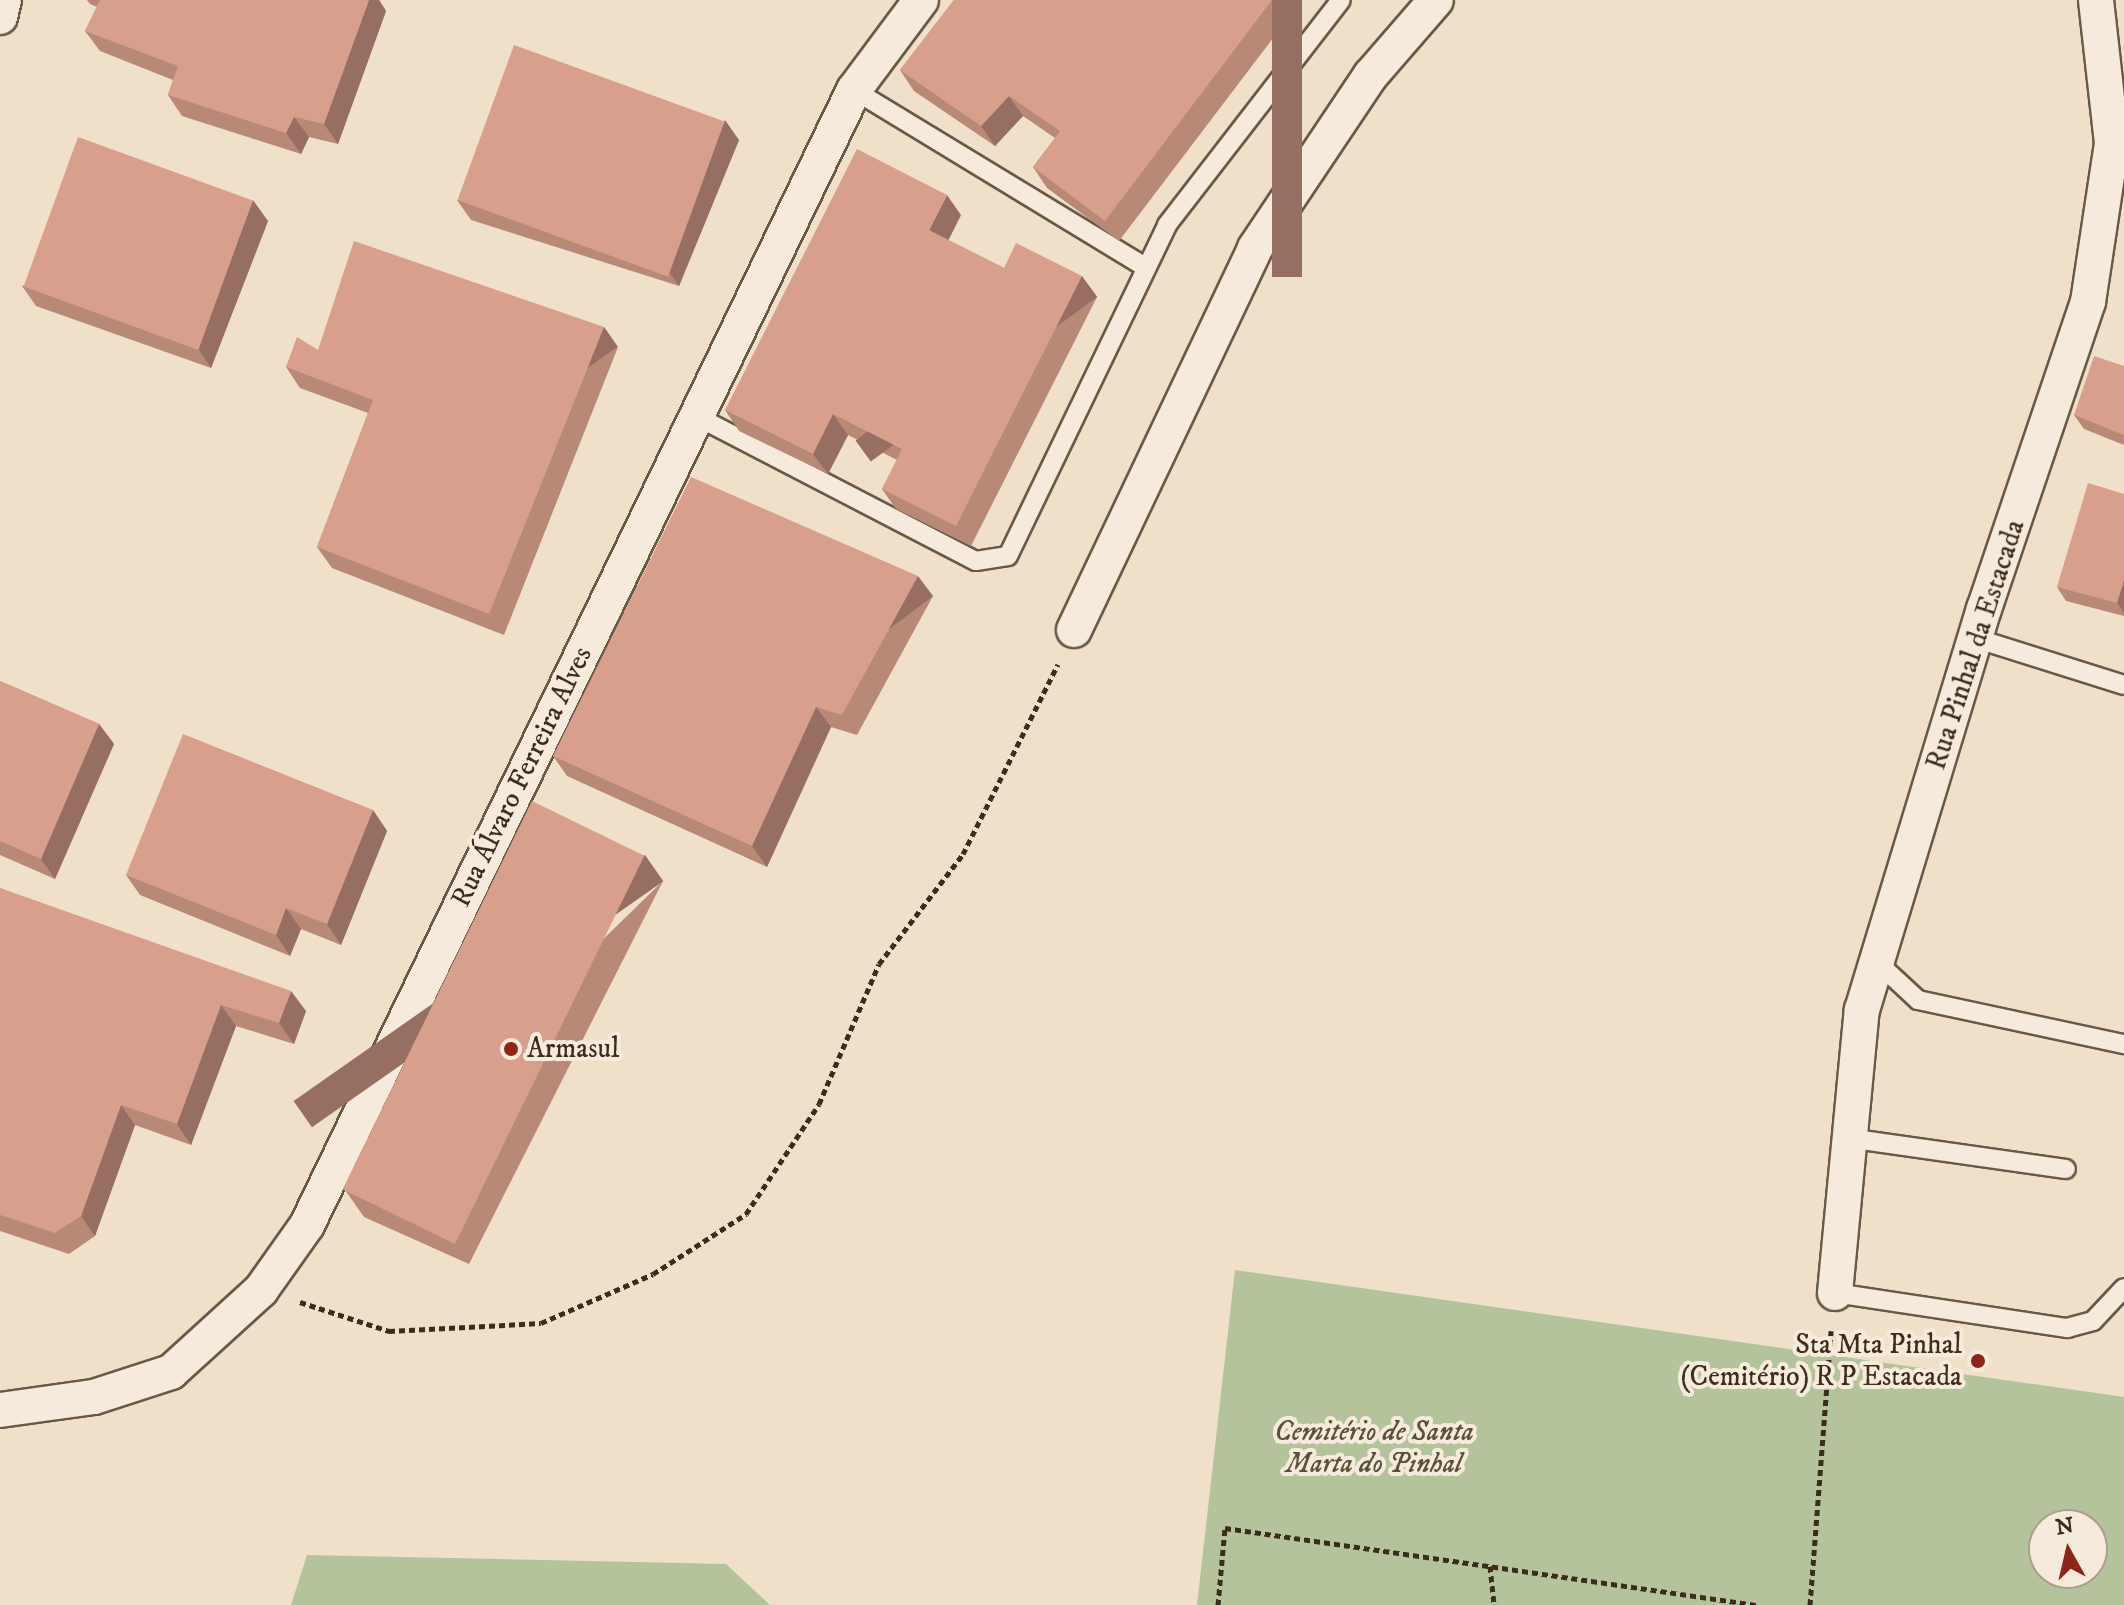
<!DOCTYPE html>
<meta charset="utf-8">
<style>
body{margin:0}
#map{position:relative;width:2124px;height:1605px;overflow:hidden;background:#f0dfc9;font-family:"IM FELL DW Pica",serif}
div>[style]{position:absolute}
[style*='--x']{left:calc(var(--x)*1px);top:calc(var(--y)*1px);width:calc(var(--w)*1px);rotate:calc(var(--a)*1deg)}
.green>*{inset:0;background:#b4c39b}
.path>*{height:5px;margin-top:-2.5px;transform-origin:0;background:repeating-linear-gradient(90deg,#3b2c1b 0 6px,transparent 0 10px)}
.roads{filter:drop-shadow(2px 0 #685946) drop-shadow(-2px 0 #685946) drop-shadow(0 2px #685946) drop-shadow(0 -2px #685946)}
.service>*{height:18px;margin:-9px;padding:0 9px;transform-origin:9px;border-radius:9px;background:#f5eadc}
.minor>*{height:34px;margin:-17px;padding:0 17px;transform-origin:17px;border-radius:17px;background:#f5eadc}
.wall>*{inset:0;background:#b98978}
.shaded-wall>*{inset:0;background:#966f62;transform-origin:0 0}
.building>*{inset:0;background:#d79f8c;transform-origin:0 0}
.dots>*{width:22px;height:22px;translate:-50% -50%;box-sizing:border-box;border:4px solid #f5eadc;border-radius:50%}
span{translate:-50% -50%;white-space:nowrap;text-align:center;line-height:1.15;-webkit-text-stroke:8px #f5eadc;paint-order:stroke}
.street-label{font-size:28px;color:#3b2c1b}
.poi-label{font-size:28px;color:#3b2c1b}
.left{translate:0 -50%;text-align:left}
.right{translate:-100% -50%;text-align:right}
.park-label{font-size:28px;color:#59523b;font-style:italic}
.north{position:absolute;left:2028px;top:1509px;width:80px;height:80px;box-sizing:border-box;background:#f5eadc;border:2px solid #ab9e8f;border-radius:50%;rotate:352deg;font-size:22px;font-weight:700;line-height:32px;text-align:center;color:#3b2c1b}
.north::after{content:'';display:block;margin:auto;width:28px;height:36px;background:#8f2418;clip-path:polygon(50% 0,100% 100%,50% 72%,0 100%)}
</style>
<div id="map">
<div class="green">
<i style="clip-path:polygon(evenodd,1235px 1270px,2124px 1397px,2124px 1605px,1197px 1605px,1235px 1270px,2092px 1525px,2092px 1573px,2044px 1573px,2044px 1525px,2092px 1525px)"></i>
<i style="clip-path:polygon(307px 1555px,726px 1564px,770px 1605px,291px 1605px)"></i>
</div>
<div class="path">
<i style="--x:300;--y:1302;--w:94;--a:18"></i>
<i style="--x:389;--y:1331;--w:152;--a:-3"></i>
<i style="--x:541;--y:1323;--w:122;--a:-23.6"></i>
<i style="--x:653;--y:1274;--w:111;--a:-32.8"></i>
<i style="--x:746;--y:1214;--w:132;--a:-56.4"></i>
<i style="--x:819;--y:1104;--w:152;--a:-66.8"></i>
<i style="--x:879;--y:964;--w:138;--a:-52.6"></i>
<i style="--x:963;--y:854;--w:212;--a:-63.4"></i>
<i style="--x:1490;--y:1566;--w:39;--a:84"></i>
<i style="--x:1218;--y:1605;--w:77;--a:-84.8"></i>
<i style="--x:1225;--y:1528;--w:538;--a:8.24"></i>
<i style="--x:1810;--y:1605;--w:275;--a:-85.6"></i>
</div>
<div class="roads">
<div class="service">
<i style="--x:854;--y:90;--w:338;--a:31.3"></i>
<i style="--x:696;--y:416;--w:315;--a:27.4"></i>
<i style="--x:976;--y:561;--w:32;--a:-9"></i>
<i style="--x:1008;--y:556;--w:367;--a:-64.3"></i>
<i style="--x:1167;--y:225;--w:284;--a:-52.3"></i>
<i style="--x:1975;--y:638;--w:156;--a:17.5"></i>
<i style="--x:1877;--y:962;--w:56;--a:42.8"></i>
<i style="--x:1918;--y:1000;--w:211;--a:12.1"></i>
<i style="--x:1848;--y:1138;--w:220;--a:8.1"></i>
<i style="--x:1835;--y:1293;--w:235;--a:8.6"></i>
<i style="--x:2067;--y:1328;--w:27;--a:-15"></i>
<i style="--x:2093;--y:1321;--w:45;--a:-46.8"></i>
</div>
<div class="minor">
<i style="--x:0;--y:17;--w:17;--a:-77"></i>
<i style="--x:1074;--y:630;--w:423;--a:-64.6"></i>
<i style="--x:1255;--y:248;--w:208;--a:-56.2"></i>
<i style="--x:1371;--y:75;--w:99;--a:-49.1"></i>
<i style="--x:1835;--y:1293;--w:284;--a:-84.6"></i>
<i style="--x:1862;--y:1010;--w:419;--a:-73.1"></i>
<i style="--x:1984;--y:609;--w:324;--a:-71.3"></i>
<i style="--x:2088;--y:302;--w:161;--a:-81.4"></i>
<i style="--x:2112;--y:143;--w:144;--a:-96.4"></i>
<i style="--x:0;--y:1410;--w:95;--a:-7.9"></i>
<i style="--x:94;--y:1397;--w:81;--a:-18"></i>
<i style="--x:171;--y:1372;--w:122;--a:-42.3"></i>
<i style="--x:261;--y:1290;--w:80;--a:-54.7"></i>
<i style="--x:307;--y:1225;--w:1260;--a:-64.27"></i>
<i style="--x:854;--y:90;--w:112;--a:-53.3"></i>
</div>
</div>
<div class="wall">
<i style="clip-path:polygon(87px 0,379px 0,386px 11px,338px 144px,309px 137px,301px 154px,182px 116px,168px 95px,173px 80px,100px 51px,85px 31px,97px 7px,90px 4px)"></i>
<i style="clip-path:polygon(954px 0,1302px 0,1119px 241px,1047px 188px,1033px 167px,1055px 138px,1023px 116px,995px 146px,914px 91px,900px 70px)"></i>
<i style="clip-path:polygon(739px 140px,679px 286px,471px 220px,457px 200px)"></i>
<i style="clip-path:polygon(961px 215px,948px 240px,1004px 268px,1097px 297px,971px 546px,896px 509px,882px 489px,897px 460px,848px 435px,828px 474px,739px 431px,725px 410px)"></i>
<i style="clip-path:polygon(268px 221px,211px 368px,36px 306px,22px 286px)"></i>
<i style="clip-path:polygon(604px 327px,618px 347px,504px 635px,332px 568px,317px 547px,368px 413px,300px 388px,286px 367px,318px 350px)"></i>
<i style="clip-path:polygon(2124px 366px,2124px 445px,2084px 429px,2074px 415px)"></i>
<i style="clip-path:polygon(2124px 494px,2124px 616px,2066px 601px,2057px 587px)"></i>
<i style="clip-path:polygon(933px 596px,857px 735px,831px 727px,767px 867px,567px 776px,553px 756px)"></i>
<i style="clip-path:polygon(0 681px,99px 724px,114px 744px,55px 879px,0 855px)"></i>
<i style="clip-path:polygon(373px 810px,387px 831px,341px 945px,301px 929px,290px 956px,140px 895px,126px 875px)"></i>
<i style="clip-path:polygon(663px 881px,469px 1264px,364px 1217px,345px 1190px)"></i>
<i style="clip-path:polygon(0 888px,306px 1011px,294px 1044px,236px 1026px,191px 1145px,135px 1125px,95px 1236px,69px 1254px,0 1231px)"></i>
</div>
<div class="shaded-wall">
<i style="clip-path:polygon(369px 0,379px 0,386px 11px,338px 144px,324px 124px)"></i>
<i style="left:1272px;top:0;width:30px;height:277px"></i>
<i style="clip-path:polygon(1009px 96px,1023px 116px,995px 146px,981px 126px)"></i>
<i style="clip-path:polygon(294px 117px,309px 137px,301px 154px,286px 133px)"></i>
<i style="clip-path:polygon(725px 120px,739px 140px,679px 286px,665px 266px)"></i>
<i style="clip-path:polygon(947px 195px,961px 215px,943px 251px,929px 230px)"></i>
<i style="clip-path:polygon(253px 200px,268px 221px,211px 368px,197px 347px)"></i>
<i style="left:1082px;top:276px;width:26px;height:280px;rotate:54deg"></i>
<i style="left:604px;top:327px;width:24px;height:309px;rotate:55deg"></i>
<i style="clip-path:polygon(833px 414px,848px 435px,828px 474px,813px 454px)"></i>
<i style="left:918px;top:576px;width:25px;height:158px;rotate:53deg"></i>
<i style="clip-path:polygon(2124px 580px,2124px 612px,2117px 603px)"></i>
<i style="clip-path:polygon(816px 707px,831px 727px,767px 867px,752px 846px)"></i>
<i style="clip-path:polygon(99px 724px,114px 744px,55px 879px,41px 859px)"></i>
<i style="clip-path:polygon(373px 810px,387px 831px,341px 945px,327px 924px)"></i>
<i style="left:645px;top:855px;width:32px;height:429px;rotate:55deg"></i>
<i style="clip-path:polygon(286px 908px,301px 929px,290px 956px,276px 935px)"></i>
<i style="clip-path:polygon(291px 991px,306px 1011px,294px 1044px,279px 1023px)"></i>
<i style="clip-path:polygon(221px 1005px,236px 1026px,191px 1145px,177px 1124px)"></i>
<i style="clip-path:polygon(121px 1105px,135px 1125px,95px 1236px,81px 1216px)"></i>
</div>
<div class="building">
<i style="clip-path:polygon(100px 0,369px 0,324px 124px,294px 117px,286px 133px,168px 95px,178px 66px,85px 31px)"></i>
<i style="clip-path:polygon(954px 0,1272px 0,1105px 221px,1033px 167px,1060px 131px,1009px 96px,981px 126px,900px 70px)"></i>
<i style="left:514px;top:45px;width:224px;height:165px;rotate:20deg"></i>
<i style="left:78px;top:137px;width:186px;height:159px;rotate:20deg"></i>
<i style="clip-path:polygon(857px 149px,947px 195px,929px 230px,1004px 268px,1016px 243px,1082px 276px,956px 526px,882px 489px,902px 449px,833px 414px,813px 454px,725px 410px)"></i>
<i style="clip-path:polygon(354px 241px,604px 327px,489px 614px,317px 547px,373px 400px,286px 367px,297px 337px,318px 350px)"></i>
<i style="clip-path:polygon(2094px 356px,2124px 366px,2124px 435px,2074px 415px)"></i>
<i style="clip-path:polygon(691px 477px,918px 576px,842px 715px,816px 707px,752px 846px,553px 756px)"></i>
<i style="clip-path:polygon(2088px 483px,2124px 494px,2124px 580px,2117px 603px,2057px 587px)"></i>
<i style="clip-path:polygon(0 681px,99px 724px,41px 859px,0 841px)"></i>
<i style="clip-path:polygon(183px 734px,373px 810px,327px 924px,286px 908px,276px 935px,126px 875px)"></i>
<i style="left:532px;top:801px;width:125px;height:432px;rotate:26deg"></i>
<i style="clip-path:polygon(0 888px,291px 991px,279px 1023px,221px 1005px,177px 1124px,121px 1105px,81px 1216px,55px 1233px,0 1215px)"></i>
</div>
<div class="dots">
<i style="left:511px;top:1049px;background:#8f2418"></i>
<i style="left:1978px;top:1361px;background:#8f2418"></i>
</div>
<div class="street-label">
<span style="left:1976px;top:645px;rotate:-72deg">Rua Pinhal da Estacada</span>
<span style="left:522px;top:777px;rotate:-64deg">Rua Álvaro Ferreira Alves</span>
</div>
<div class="poi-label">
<span class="left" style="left:527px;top:1049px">Armasul</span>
<span class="right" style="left:1962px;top:1361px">Sta Mta Pinhal<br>(Cemitério) R P Estacada</span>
</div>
<div class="park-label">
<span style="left:1374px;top:1448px">Cemitério de Santa<br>Marta do Pinhal</span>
</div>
<div class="north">N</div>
</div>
